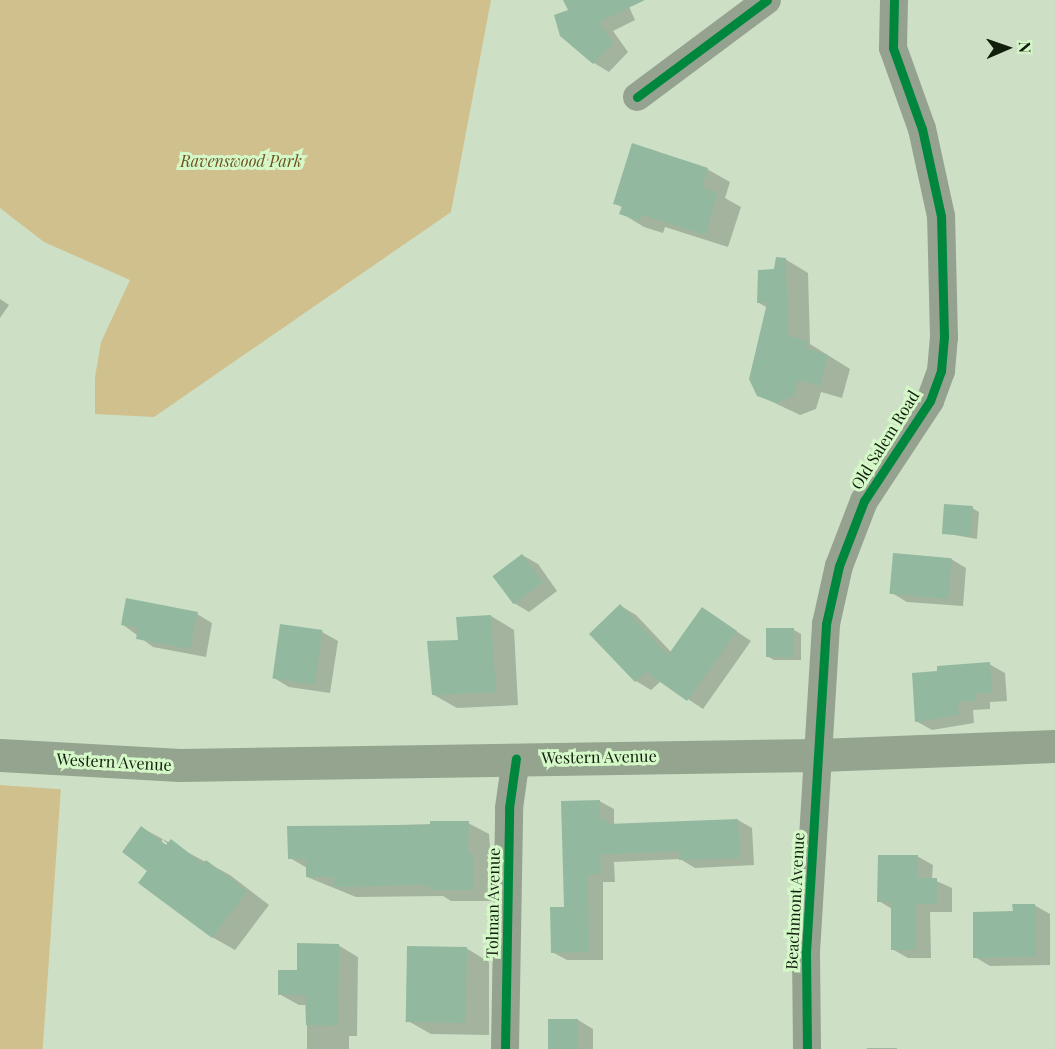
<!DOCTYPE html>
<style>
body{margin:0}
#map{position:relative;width:1055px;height:1049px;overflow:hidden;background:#cde0c6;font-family:"Playfair Display",serif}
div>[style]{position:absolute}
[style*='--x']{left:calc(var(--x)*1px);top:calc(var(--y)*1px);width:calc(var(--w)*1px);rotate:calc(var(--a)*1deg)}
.green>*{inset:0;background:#d0c08d;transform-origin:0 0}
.shadow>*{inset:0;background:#0003;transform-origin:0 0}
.building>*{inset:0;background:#92b99f;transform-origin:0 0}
.minor>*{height:28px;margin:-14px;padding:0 14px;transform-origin:14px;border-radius:14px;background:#95a290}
.major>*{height:33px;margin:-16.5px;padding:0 16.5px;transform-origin:16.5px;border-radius:16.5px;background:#94a48e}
.cycleway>*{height:9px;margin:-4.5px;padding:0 4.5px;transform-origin:4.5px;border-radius:4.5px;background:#00873e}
span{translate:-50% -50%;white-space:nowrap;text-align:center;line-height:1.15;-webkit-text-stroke:6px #d5f8c8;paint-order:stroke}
.park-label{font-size:16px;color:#70511e;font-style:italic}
.street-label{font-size:16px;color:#111e0c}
.north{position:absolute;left:977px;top:18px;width:60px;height:60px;-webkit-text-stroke:4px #d5f8c8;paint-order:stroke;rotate:88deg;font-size:16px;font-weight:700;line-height:24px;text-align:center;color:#111e0c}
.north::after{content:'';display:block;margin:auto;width:21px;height:27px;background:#111e0c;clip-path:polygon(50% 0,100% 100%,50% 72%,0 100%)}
</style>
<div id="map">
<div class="green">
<i style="clip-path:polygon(0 0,491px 0,451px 212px,154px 417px,95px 414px,95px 377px,101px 342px,130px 280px,44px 242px,0 208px)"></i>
<i style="left:0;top:785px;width:61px;height:264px;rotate:4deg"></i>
</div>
<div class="shadow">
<i style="clip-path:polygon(565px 0,626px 0,635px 20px,613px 31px,628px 52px,609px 72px,594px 63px)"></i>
<i style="clip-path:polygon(707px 169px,730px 182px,725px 198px,741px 207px,728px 247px,665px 227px,663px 233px,644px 227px,621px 213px,623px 208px,615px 203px)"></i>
<i style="clip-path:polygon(785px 259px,808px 273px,810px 344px,850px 369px,842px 398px,821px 392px,816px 409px,800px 415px,758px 395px,768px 308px,759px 303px)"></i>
<i style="clip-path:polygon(0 299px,9px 305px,0 318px)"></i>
<i style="clip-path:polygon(972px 508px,979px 512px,977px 539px,943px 533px)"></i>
<i style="clip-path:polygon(522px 555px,538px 564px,557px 591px,529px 612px,514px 603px)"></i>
<i style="clip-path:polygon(951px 559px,966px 568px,963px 606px,907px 602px,892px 593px)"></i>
<i style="clip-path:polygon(621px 606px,636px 615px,672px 653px,703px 609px,751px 641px,703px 709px,661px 681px,651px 690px,636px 681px)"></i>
<i style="clip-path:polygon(197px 614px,212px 623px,206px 657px,153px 647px,122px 624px)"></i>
<i style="clip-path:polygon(491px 616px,514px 630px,518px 705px,457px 708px,434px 695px,459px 641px)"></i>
<i style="clip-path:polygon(794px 630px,801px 634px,801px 660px,774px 660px,767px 656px)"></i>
<i style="clip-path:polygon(322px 632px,338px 641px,330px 693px,289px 687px,274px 678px)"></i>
<i style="clip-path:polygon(989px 664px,1005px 673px,1007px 701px,990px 702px,990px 709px,973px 710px,974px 723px,932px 730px,916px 721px)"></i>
<i style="clip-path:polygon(599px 801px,614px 809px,614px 825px,738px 820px,752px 828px,754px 865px,695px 868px,680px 859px,614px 862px,615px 882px,603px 882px,603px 960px,567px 960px,552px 952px)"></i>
<i style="clip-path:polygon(468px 823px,489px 834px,494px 901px,451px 901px,443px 896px,356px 897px,307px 877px,307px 868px,290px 858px,289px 828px)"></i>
<i style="clip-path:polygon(evenodd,142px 828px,230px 875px,269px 905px,235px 950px,212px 937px,149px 870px,142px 828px,162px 839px,173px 848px,162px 843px,162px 839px)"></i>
<i style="clip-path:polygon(917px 856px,933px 865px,932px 879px,952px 888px,952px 912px,930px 912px,931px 958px,908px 958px,892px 949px,892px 909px,879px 901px)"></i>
<i style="clip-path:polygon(1034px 905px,1050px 914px,1050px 965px,990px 966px,975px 957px,1014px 912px)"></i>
<i style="clip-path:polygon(338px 945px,358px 957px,357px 1036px,349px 1036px,349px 1049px,307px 1049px,307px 1005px,299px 1005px,279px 994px,298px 972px)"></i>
<i style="clip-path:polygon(466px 948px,489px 962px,489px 1035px,431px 1034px,408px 1021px)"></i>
<i style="clip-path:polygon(578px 1020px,593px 1029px,593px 1049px,550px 1049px)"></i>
<i style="left:867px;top:1048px;width:30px;height:1px"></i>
</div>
<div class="building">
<i style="clip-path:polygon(563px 0,645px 0,599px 22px,613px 43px,593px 64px,560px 36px,554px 15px,568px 10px)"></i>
<i style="clip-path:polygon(632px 143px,708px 168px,702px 187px,718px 193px,705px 235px,642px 215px,640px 221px,619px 214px,622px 206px,613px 204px)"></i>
<i style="clip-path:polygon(776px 257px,786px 258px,788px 335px,808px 341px,806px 348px,828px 355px,820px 386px,798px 380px,794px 396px,776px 403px,757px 396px,749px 379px,767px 303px,757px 303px,758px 270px,774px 269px)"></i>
<i style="left:944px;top:504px;width:29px;height:30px;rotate:4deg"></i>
<i style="left:893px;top:553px;width:59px;height:41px;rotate:5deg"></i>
<i style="left:522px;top:554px;width:35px;height:37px;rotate:53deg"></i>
<i style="clip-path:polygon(126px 598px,198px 612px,190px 649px,136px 639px,138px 628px,121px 625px)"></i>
<i style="clip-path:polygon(620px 604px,668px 655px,702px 607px,737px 631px,687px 701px,646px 672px,635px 682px,589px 634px)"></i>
<i style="clip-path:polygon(491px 615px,496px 692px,432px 695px,427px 641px,458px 640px,456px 617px)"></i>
<i style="left:280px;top:624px;width:43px;height:55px;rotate:8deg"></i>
<i style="left:766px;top:628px;width:28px;height:29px"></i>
<i style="clip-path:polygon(990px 662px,992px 693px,975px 694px,975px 701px,958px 702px,959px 715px,915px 722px,912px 673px,937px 671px,937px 666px)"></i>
<i style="clip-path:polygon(600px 800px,600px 819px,606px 819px,607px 824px,738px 819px,740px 858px,679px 860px,679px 851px,600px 855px,601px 874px,588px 875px,589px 952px,551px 953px,550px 907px,564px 907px,561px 801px)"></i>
<i style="clip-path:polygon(430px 821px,469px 821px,468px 853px,474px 853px,474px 890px,429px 890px,429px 885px,334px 887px,334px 877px,306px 877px,306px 859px,288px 859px,287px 826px,430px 825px)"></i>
<i style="clip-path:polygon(141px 826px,166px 845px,171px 839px,203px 864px,206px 860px,247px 891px,212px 938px,138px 883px,147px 871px,122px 852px)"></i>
<i style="clip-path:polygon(878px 855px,918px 855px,917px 878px,937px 878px,937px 904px,915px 904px,916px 950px,891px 950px,891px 902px,877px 902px)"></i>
<i style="clip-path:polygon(1012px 904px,1035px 904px,1036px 957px,973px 958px,973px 912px,1013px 911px)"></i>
<i style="clip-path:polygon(297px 943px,339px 944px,338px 1026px,306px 1025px,305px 995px,278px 995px,278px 970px,297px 970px)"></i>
<i style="left:407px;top:946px;width:60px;height:76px;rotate:1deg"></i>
<i style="left:548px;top:1019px;width:30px;height:30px"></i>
</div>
<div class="minor">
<i style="--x:637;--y:97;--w:162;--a:-36.7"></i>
<i style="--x:505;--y:1049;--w:241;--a:-89"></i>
<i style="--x:509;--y:808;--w:50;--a:-82"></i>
<i style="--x:807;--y:1049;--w:97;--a:-90.6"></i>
<i style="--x:806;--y:952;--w:329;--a:-86.5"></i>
<i style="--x:826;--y:624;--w:59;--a:-77.4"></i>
<i style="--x:839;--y:566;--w:70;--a:-69"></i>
<i style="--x:864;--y:501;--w:120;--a:-56.6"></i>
<i style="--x:930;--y:401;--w:32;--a:-70"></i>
<i style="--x:941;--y:371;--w:34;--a:-85"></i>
<i style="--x:944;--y:337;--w:121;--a:-91.4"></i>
<i style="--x:941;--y:216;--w:89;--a:-102.3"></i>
<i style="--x:922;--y:129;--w:86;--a:-109.7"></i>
<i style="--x:893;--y:48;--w:48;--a:-88.8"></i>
</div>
<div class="major">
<i style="--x:0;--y:755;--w:180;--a:3.2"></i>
<i style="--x:180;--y:765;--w:639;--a:-0.9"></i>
<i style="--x:819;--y:755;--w:236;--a:-2.2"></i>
</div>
<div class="cycleway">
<i style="--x:637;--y:97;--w:162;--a:-36.7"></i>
<i style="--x:505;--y:1049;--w:241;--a:-89"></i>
<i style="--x:509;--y:808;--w:50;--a:-82"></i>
<i style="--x:807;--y:1049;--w:97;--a:-90.6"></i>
<i style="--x:806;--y:952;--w:329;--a:-86.5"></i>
<i style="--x:826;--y:624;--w:59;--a:-77.4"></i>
<i style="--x:839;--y:566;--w:70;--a:-69"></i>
<i style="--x:864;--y:501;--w:120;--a:-56.6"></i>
<i style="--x:930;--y:401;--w:32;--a:-70"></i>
<i style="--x:941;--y:371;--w:34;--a:-85"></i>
<i style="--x:944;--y:337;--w:121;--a:-91.4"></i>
<i style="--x:941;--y:216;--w:89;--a:-102.3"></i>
<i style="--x:922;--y:129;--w:86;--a:-109.7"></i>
<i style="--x:893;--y:48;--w:48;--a:-88.8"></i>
</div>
<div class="park-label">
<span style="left:241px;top:161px">Ravenswood Park</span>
</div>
<div class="street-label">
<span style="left:885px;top:440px;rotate:-58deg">Old Salem Road</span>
<span style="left:599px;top:757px;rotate:-1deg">Western Avenue</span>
<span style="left:114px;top:762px;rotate:3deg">Western Avenue</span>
<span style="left:795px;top:901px;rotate:-87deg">Beachmont Avenue</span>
<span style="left:493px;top:903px;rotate:-89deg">Tolman Avenue</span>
</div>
<div class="north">N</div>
</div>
